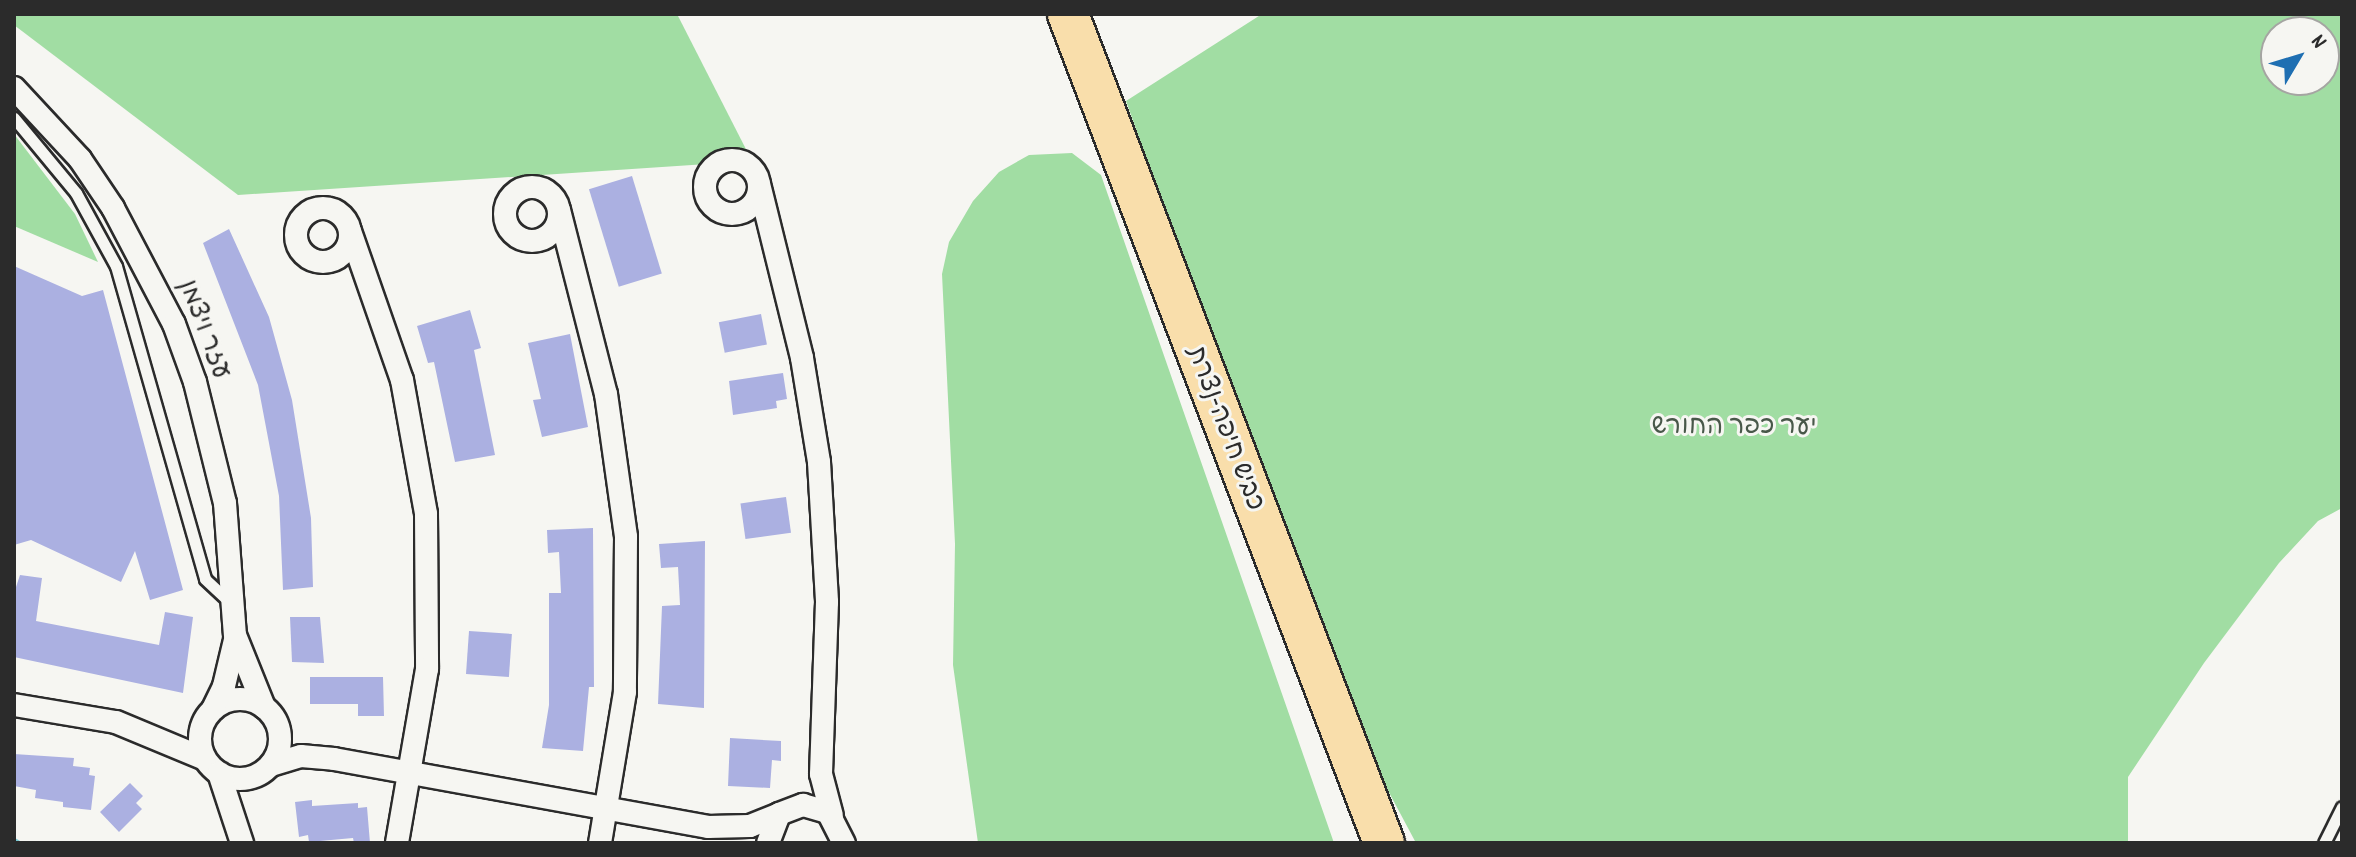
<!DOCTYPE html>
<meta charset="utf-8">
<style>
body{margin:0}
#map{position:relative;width:2356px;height:857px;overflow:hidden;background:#f6f6f2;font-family:Dekko,"Playpen Sans Hebrew",sans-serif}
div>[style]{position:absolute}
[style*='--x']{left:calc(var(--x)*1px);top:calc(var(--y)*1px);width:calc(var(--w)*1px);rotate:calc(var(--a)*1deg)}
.green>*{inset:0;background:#a1dda3}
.stream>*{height:6px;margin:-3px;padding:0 3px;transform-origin:3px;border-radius:3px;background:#7acbd4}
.building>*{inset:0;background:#abb0e1;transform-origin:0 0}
.roads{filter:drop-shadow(2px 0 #2b2b2b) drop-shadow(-2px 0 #2b2b2b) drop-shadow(0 2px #2b2b2b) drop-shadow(0 -2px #2b2b2b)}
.lane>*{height:11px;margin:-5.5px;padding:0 5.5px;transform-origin:5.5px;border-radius:5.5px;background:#f6f6f2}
.street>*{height:22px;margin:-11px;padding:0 11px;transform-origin:11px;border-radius:11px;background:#f6f6f2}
.street>.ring{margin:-11px;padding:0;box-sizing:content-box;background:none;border:22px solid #f6f6f2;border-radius:50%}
.highway>*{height:40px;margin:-20px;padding:0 20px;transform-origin:20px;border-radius:20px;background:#f9deab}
span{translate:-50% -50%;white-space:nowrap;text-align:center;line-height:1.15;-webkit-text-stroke:6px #f6f6f2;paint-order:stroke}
.street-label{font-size:26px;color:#2b2b2b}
.park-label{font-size:26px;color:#485849}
.frame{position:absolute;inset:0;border:16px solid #2b2b2b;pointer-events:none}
.north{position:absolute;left:2260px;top:16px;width:80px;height:80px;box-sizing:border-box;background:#f6f6f2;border:2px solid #a5a5a2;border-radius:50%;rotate:52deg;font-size:22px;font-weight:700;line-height:32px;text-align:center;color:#2b2b2b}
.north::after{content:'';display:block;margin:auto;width:28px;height:36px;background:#1f6fb2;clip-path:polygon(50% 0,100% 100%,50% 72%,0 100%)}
</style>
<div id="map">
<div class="green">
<i style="clip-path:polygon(14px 14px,677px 14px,752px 161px,238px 195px,14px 25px)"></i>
<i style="clip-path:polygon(evenodd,1262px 14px,2342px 14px,2342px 508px,2318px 521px,2279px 563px,2204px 663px,2128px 777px,2128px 843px,1416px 843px,1336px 693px,1126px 101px,1262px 14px,2276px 32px,2324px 32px,2324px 80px,2276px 80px,2276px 32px)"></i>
<i style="clip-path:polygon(14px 134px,75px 214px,98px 262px,14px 226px)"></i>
<i style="clip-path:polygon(1072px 153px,1101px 175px,1334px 843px,978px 843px,953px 665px,955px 544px,942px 274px,949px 242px,973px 201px,999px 172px,1029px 155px)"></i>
</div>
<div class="stream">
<i style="--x:14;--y:841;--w:4;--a:27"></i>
</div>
<div class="building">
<i style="left:632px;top:176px;width:102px;height:45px;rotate:73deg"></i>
<i style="clip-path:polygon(229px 229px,269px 317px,292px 400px,311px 518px,313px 587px,283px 590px,279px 496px,258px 385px,203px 243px)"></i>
<i style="clip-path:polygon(14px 266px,82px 296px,103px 290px,183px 590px,150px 600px,135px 551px,121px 582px,31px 540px,14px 545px)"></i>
<i style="clip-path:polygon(470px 310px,481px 348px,474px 350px,495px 455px,455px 462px,434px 362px,428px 363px,417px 326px)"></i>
<i style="left:761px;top:314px;width:31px;height:43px;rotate:79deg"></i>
<i style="clip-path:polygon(570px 334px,588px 427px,542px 437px,533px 400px,541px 399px,528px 343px)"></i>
<i style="clip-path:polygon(783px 373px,787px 399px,776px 401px,777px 408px,733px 415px,729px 381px)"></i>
<i style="left:786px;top:497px;width:36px;height:46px;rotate:82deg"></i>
<i style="clip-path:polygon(593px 528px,594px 687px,589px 687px,583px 751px,542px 748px,549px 705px,549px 593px,561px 593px,559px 552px,548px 553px,547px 530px)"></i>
<i style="clip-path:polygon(705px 541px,704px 708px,658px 704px,662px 606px,680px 605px,678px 567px,661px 568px,659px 544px)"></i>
<i style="clip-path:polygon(20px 575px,42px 578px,36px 621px,159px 645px,165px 612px,193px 617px,183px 693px,14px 657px,14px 593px)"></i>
<i style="clip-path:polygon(290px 617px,320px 617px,324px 663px,292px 662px)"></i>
<i style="left:469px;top:631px;width:43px;height:43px;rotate:4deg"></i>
<i style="clip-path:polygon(310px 677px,383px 677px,384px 716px,358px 716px,358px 704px,310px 704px)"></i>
<i style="clip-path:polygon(730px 738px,781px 741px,781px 761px,772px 760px,770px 788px,728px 786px)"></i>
<i style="clip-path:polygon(14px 754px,74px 758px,73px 766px,90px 768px,89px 775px,95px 776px,91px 810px,63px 807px,63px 802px,35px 798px,36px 790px,14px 786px)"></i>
<i style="clip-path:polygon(130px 783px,143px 796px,136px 803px,142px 809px,119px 832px,100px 812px)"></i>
<i style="clip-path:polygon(312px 800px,312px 806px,358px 803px,358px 808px,367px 807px,370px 843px,354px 843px,353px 838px,309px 842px,308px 835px,299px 837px,295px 802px)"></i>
</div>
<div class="roads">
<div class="lane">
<i style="--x:14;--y:118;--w:97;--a:50.4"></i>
<i style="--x:76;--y:193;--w:83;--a:61.3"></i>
<i style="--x:116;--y:266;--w:325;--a:74.1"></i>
<i style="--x:205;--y:579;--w:37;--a:43"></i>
<i style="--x:2324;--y:843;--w:40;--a:-63.4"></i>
</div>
<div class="street">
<i style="--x:14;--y:88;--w:97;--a:47.1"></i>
<i style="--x:80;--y:159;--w:59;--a:56"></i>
<i style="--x:113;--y:208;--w:131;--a:62.3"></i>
<i style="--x:174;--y:324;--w:62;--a:70.1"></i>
<i style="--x:195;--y:382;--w:125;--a:76.1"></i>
<i style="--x:225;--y:503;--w:132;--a:85.7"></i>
<i style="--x:235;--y:635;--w:78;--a:68.1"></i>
<i class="ring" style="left:705px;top:160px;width:32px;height:32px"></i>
<i style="--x:759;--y:184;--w:179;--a:76.1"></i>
<i style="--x:802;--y:358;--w:105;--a:80.7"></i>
<i style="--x:819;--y:462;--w:140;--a:86.7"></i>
<i style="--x:827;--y:602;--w:172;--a:92"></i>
<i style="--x:821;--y:774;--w:43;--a:75.3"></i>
<i class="ring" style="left:505px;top:187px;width:32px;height:32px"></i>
<i class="ring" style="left:296px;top:208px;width:32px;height:32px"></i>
<i style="--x:559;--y:210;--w:190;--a:75.7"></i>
<i style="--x:606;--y:394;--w:144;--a:82"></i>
<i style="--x:626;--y:537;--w:155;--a:90.4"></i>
<i style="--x:625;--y:692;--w:153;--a:99.4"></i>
<i style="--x:350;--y:231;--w:158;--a:70.8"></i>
<i style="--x:402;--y:380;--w:136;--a:79.8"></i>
<i style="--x:426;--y:514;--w:155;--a:89.6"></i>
<i style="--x:427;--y:669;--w:177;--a:99.8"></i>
<i class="ring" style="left:200px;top:699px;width:58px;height:58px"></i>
<i style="--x:14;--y:705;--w:103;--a:9.5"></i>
<i style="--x:116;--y:722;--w:96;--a:22.6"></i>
<i style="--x:213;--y:709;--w:25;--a:-64"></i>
<i style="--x:224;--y:686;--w:47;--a:-76.6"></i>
<i style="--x:271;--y:765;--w:31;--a:-17"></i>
<i style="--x:301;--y:756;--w:33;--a:5"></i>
<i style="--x:334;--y:759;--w:380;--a:10.3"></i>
<i style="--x:708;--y:827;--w:42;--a:-1.4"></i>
<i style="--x:750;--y:826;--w:31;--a:-22"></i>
<i style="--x:219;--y:773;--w:74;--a:71.8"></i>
<i style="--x:768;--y:843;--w:31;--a:-69"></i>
<i style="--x:779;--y:814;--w:26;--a:-21"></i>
<i style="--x:803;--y:805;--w:26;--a:16"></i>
<i style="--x:828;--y:812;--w:35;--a:63"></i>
</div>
<div class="highway">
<i style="--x:1068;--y:14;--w:887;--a:69.13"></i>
</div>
</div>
<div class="street-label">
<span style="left:203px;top:330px;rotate:69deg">עזר ויצמן</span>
<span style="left:1224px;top:429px;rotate:69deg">כביש חיפה-נצרת</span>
</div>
<div class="park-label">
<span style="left:1734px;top:428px">יער כפר החורש</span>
</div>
<div class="frame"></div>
<div class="north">N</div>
</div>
